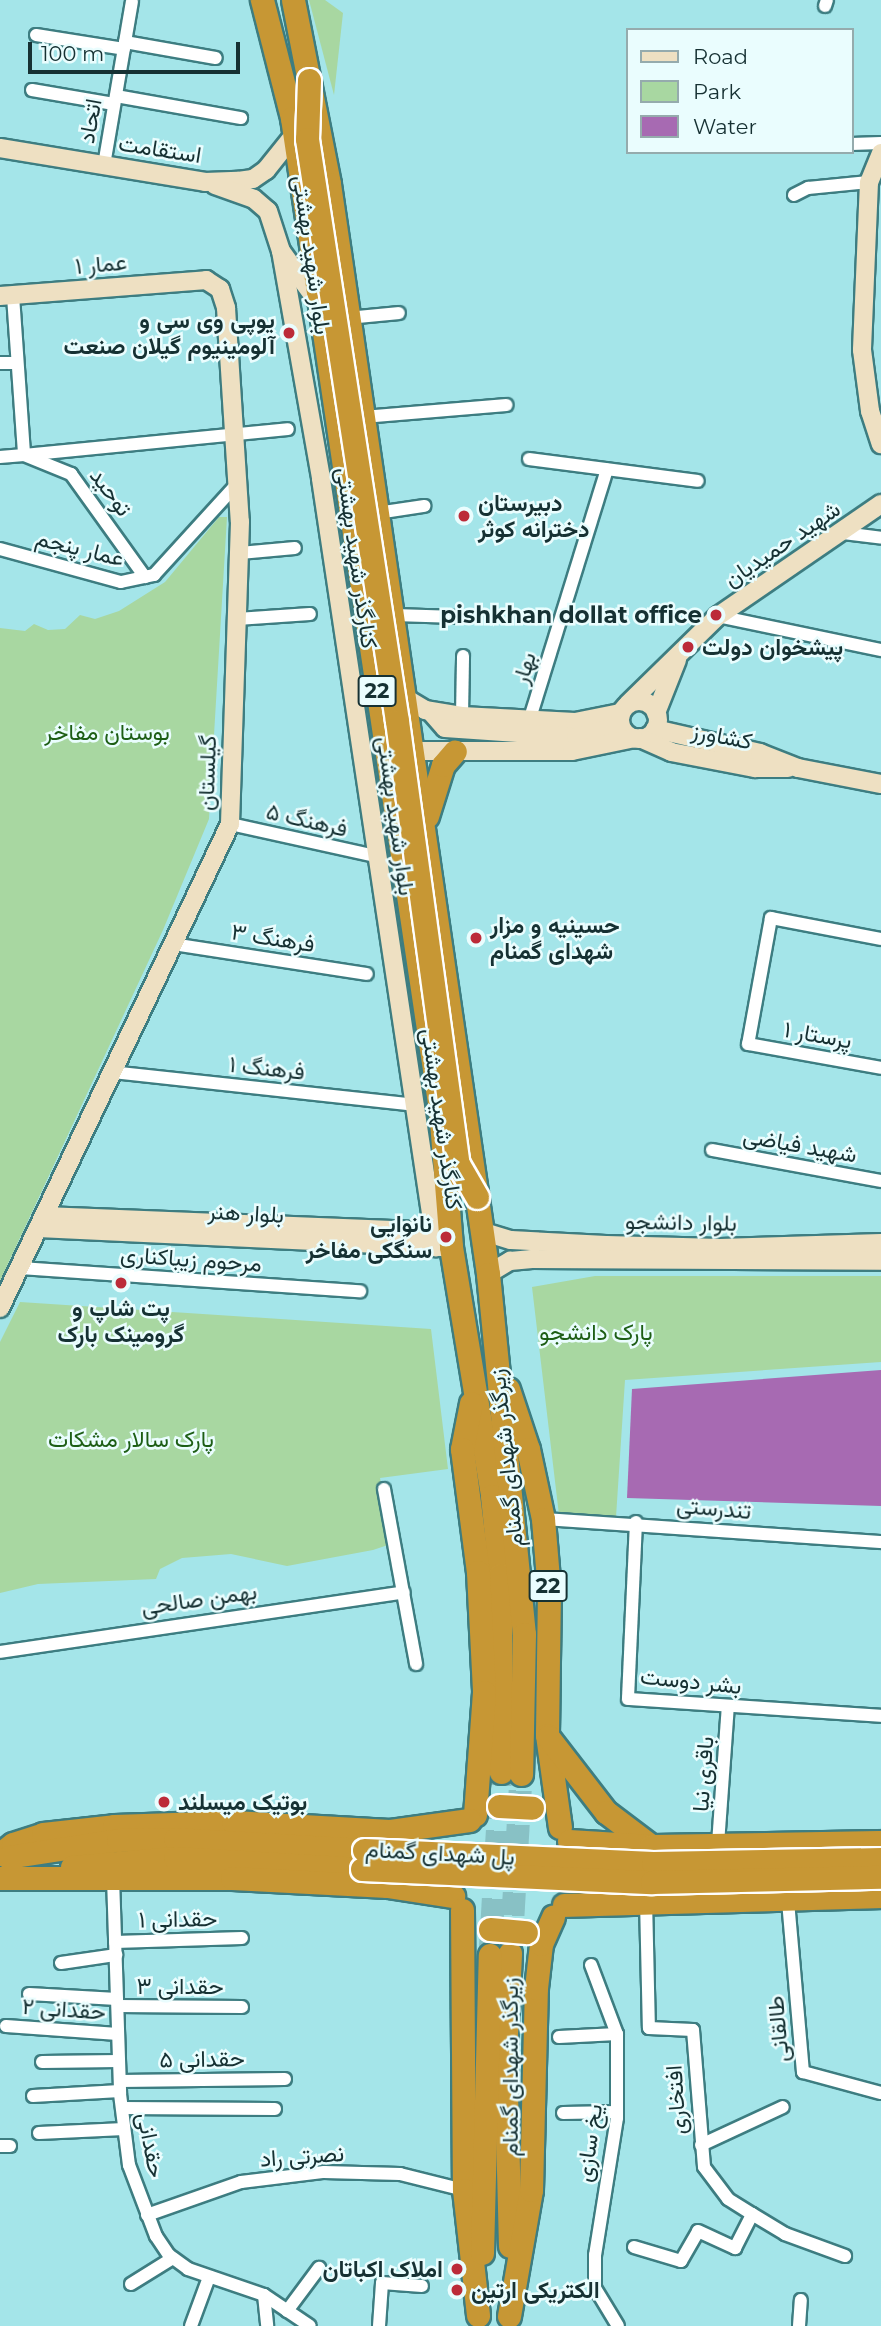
<!DOCTYPE html>
<meta charset="utf-8">
<style>
body{margin:0}
#map{position:relative;width:881px;height:2326px;overflow:hidden;background:#a4e5e9;font-family:Montserrat,Vazirmatn,sans-serif}
div>[style]{position:absolute}
[style*='--x']{left:calc(var(--x)*1px);top:calc(var(--y)*1px);width:calc(var(--w)*1px);rotate:calc(var(--a)*1deg)}
.green>*{inset:0;background:#a8d7a1}
.water>*{inset:0;background:#a76ab2}
.highway-tunnel>*{height:23px;margin-top:-11.5px;transform-origin:0;background:repeating-linear-gradient(90deg,#88c1c5 0 23px,transparent 0 34px)}
.roads{filter:drop-shadow(2px 0 #3d7d81) drop-shadow(-2px 0 #3d7d81) drop-shadow(0 2px #3d7d81) drop-shadow(0 -2px #3d7d81)}
.street>*{height:12px;margin:-6px;padding:0 6px;transform-origin:6px;border-radius:6px;background:#fff}
.secondary>*{height:18px;margin:-9px;padding:0 9px;transform-origin:9px;border-radius:9px;background:#eee0c2}
.secondary>.ring{margin:-9px;padding:0;box-sizing:content-box;background:none;border:18px solid #eee0c2;border-radius:50%}
.highway>*{height:23px;margin:-11.5px;padding:0 11.5px;transform-origin:11.5px;border-radius:11.5px;background:#c79734}
.bridges{filter:drop-shadow(2px 0 #fff) drop-shadow(-2px 0 #fff) drop-shadow(0 2px #fff) drop-shadow(0 -2px #fff)}
.highway-bridge>*{height:23px;margin:-11.5px;padding:0 11.5px;transform-origin:11.5px;border-radius:11.5px;background:#c79734}
.dots>*{width:19px;height:19px;translate:-50% -50%;box-sizing:border-box;border:4px solid #eafdfe;border-radius:50%}
span{translate:-50% -50%;white-space:nowrap;text-align:center;line-height:1.15;-webkit-text-stroke:5px #eafdfe;paint-order:stroke}
.shield-label span{padding:2px 5px;background:#eafdfe;border:2px solid;border-radius:5px;-webkit-text-stroke-width:0}
.shield-label{font-size:21px;color:#163133;font-weight:700}
.street-label{font-size:23px;color:#163133}
.poi-label{font-size:23px;color:#163133;font-weight:700}
.right{translate:-100% -50%;text-align:right}
.left{translate:0 -50%;text-align:left}
.park-label{font-size:23px;color:#1d5e15}
.legend{position:absolute;left:626px;top:28px;width:228px;height:126px;box-sizing:border-box;background:#eafdfe;border:2px solid #95abad;margin:0;padding:9px 12px;list-style:none;font-size:21px;color:#163133}
.legend li{display:flex;align-items:center;gap:14px;height:35px}
.legend b{width:35px;border:2px solid #95abad}
.scale{position:absolute;left:28px;top:42px;width:212px;height:32px;box-sizing:border-box;border:4px solid #163133;border-top:0;padding-left:9px;font-size:21px;line-height:24px;white-space:nowrap;color:#163133;-webkit-text-stroke:5px #eafdfe;paint-order:stroke}
</style>
<div id="map">
<div class="green">
<i style="clip-path:polygon(309px 0,325px 0,343px 13px,334px 95px)"></i>
<i style="clip-path:polygon(219px 517px,227px 517px,209px 819px,163px 930px,0 1281px,0 628px,25px 631px,34px 624px,48px 630px,65px 629px,80px 615px,95px 619px,119px 611px,165px 582px)"></i>
<i style="clip-path:polygon(595px 1276px,881px 1276px,881px 1362px,625px 1380px,616px 1517px,559px 1515px,532px 1287px)"></i>
<i style="clip-path:polygon(20px 1302px,431px 1329px,448px 1469px,380px 1478px,394px 1543px,373px 1550px,287px 1566px,231px 1554px,182px 1558px,160px 1569px,156px 1579px,38px 1584px,0 1593px,0 1342px)"></i>
</div>
<div class="water">
<i style="clip-path:polygon(881px 1370px,881px 1506px,627px 1498px,632px 1389px)"></i>
</div>
<div class="highway-tunnel">
<i style="--x:511;--y:1949;--w:175;--a:-86.7"></i>
<i style="--x:490;--y:1955;--w:183;--a:-86.6"></i>
</div>
<div class="roads">
<div class="street">
<i style="--x:825;--y:6;--w:6;--a:-72"></i>
<i style="--x:36;--y:35;--w:89;--a:9"></i>
<i style="--x:125;--y:42;--w:92;--a:10"></i>
<i style="--x:32;--y:90;--w:83;--a:9.7"></i>
<i style="--x:116;--y:96;--w:127;--a:10"></i>
<i style="--x:851;--y:144;--w:30;--a:-2"></i>
<i style="--x:104;--y:165;--w:166;--a:-80.3"></i>
<i style="--x:794;--y:195;--w:16;--a:-27"></i>
<i style="--x:808;--y:188;--w:61;--a:-5.6"></i>
<i style="--x:13;--y:296;--w:159;--a:86"></i>
<i style="--x:24;--y:455;--w:265;--a:-5.6"></i>
<i style="--x:348;--y:318;--w:51;--a:-5.6"></i>
<i style="--x:0;--y:363;--w:16;--a:0"></i>
<i style="--x:363;--y:417;--w:144;--a:-4.8"></i>
<i style="--x:0;--y:457;--w:24;--a:-5"></i>
<i style="--x:24;--y:455;--w:51;--a:22"></i>
<i style="--x:71;--y:474;--w:127;--a:54.3"></i>
<i style="--x:529;--y:459;--w:170;--a:7.4"></i>
<i style="--x:377;--y:513;--w:48;--a:-8.5"></i>
<i style="--x:843;--y:533;--w:38;--a:7"></i>
<i style="--x:0;--y:549;--w:125;--a:15.3"></i>
<i style="--x:121;--y:582;--w:34;--a:-12"></i>
<i style="--x:154;--y:575;--w:123;--a:-47.6"></i>
<i style="--x:240;--y:553;--w:55;--a:-5.2"></i>
<i style="--x:394;--y:615;--w:64;--a:1.8"></i>
<i style="--x:718;--y:616;--w:167;--a:11.8"></i>
<i style="--x:237;--y:619;--w:73;--a:-3.9"></i>
<i style="--x:462;--y:716;--w:60;--a:-89"></i>
<i style="--x:530;--y:718;--w:260;--a:-72.8"></i>
<i style="--x:230;--y:824;--w:148;--a:12.4"></i>
<i style="--x:881;--y:939;--w:112;--a:-169.2"></i>
<i style="--x:771;--y:918;--w:128;--a:100.3"></i>
<i style="--x:748;--y:1044;--w:135;--a:10.2"></i>
<i style="--x:173;--y:944;--w:196;--a:8.8"></i>
<i style="--x:112;--y:1072;--w:307;--a:6.2"></i>
<i style="--x:712;--y:1150;--w:172;--a:10.4"></i>
<i style="--x:19;--y:1268;--w:342;--a:3.9"></i>
<i style="--x:384;--y:1489;--w:178;--a:79.6"></i>
<i style="--x:543;--y:1519;--w:339;--a:3.9"></i>
<i style="--x:636;--y:1522;--w:177;--a:92.6"></i>
<i style="--x:628;--y:1699;--w:254;--a:3.8"></i>
<i style="--x:0;--y:1652;--w:408;--a:-8.4"></i>
<i style="--x:718;--y:1844;--w:138;--a:-85.9"></i>
<i style="--x:113;--y:1878;--w:216;--a:88.1"></i>
<i style="--x:120;--y:2094;--w:72;--a:82.8"></i>
<i style="--x:129;--y:2165;--w:76;--a:69.2"></i>
<i style="--x:156;--y:2236;--w:23;--a:56"></i>
<i style="--x:169;--y:2255;--w:24;--a:36"></i>
<i style="--x:188;--y:2269;--w:80;--a:18.9"></i>
<i style="--x:264;--y:2295;--w:55;--a:34"></i>
<i style="--x:646;--y:1900;--w:128;--a:88.7"></i>
<i style="--x:649;--y:2028;--w:44;--a:2.6"></i>
<i style="--x:693;--y:2030;--w:137;--a:85.4"></i>
<i style="--x:704;--y:2167;--w:40;--a:53"></i>
<i style="--x:728;--y:2199;--w:28;--a:32"></i>
<i style="--x:752;--y:2214;--w:39;--a:31"></i>
<i style="--x:785;--y:2234;--w:64;--a:20.1"></i>
<i style="--x:788;--y:1901;--w:172;--a:85"></i>
<i style="--x:803;--y:2072;--w:81;--a:15.1"></i>
<i style="--x:115;--y:1942;--w:127;--a:-1.8"></i>
<i style="--x:61;--y:1963;--w:56;--a:-8.3"></i>
<i style="--x:591;--y:1965;--w:74;--a:69.4"></i>
<i style="--x:617;--y:2034;--w:84;--a:90"></i>
<i style="--x:617;--y:2118;--w:139;--a:99.1"></i>
<i style="--x:595;--y:2255;--w:33;--a:90"></i>
<i style="--x:595;--y:2288;--w:44;--a:58.8"></i>
<i style="--x:29;--y:1994;--w:88;--a:3.3"></i>
<i style="--x:118;--y:2006;--w:124;--a:0.5"></i>
<i style="--x:6;--y:2026;--w:112;--a:4.1"></i>
<i style="--x:559;--y:2037;--w:58;--a:-3"></i>
<i style="--x:42;--y:2062;--w:77;--a:-0.7"></i>
<i style="--x:120;--y:2081;--w:165;--a:-0.7"></i>
<i style="--x:33;--y:2096;--w:87;--a:-3.3"></i>
<i style="--x:122;--y:2108;--w:153;--a:0.4"></i>
<i style="--x:563;--y:2113;--w:54;--a:-1.1"></i>
<i style="--x:39;--y:2133;--w:85;--a:-2.7"></i>
<i style="--x:701;--y:2145;--w:90;--a:-24.9"></i>
<i style="--x:0;--y:2146;--w:10;--a:0"></i>
<i style="--x:147;--y:2215;--w:100;--a:-19.3"></i>
<i style="--x:241;--y:2182;--w:84;--a:-6.9"></i>
<i style="--x:324;--y:2172;--w:76;--a:1.5"></i>
<i style="--x:400;--y:2174;--w:66;--a:14"></i>
<i style="--x:634;--y:2247;--w:49;--a:16.6"></i>
<i style="--x:681;--y:2261;--w:34;--a:-60"></i>
<i style="--x:698;--y:2231;--w:41;--a:24.7"></i>
<i style="--x:735;--y:2248;--w:38;--a:-63"></i>
<i style="--x:131;--y:2284;--w:49;--a:-31.8"></i>
<i style="--x:264;--y:2295;--w:31;--a:84"></i>
<i style="--x:287;--y:2311;--w:54;--a:-53.3"></i>
<i style="--x:191;--y:2326;--w:52;--a:-69.8"></i>
<i style="--x:379;--y:2326;--w:43;--a:-86"></i>
<i style="--x:382;--y:2283;--w:40;--a:4.3"></i>
<i style="--x:799;--y:2326;--w:26;--a:-86"></i>
</div>
<div class="secondary">
<i style="--x:0;--y:148;--w:208;--a:9.4"></i>
<i style="--x:205;--y:182;--w:33;--a:-2"></i>
<i style="--x:238;--y:181;--w:15;--a:-8"></i>
<i style="--x:253;--y:179;--w:16;--a:-35"></i>
<i style="--x:266;--y:170;--w:45;--a:-51.3"></i>
<i style="--x:881;--y:153;--w:31;--a:112"></i>
<i style="--x:869;--y:182;--w:168;--a:92.4"></i>
<i style="--x:862;--y:350;--w:62;--a:82.5"></i>
<i style="--x:870;--y:411;--w:35;--a:72"></i>
<i style="--x:215;--y:185;--w:41;--a:19.7"></i>
<i style="--x:254;--y:199;--w:18;--a:41"></i>
<i style="--x:268;--y:211;--w:42;--a:72"></i>
<i style="--x:281;--y:251;--w:62;--a:54.2"></i>
<i style="--x:281;--y:251;--w:231;--a:80"></i>
<i style="--x:321;--y:479;--w:777;--a:81.48"></i>
<i style="--x:0;--y:296;--w:207;--a:-4.4"></i>
<i style="--x:206;--y:280;--w:17;--a:33"></i>
<i style="--x:220;--y:289;--w:20;--a:72"></i>
<i style="--x:226;--y:308;--w:214;--a:86.3"></i>
<i style="--x:240;--y:522;--w:302;--a:91.9"></i>
<i style="--x:230;--y:824;--w:536;--a:115.42"></i>
<i style="--x:407;--y:699;--w:21;--a:31"></i>
<i style="--x:425;--y:710;--w:37;--a:9"></i>
<i style="--x:462;--y:716;--w:113;--a:3"></i>
<i style="--x:575;--y:722;--w:47;--a:-11.1"></i>
<i class="ring" style="left:620px;top:701px;width:20px;height:20px"></i>
<i style="--x:628;--y:704;--w:126;--a:-44.4"></i>
<i style="--x:718;--y:616;--w:198;--a:-34.5"></i>
<i style="--x:431;--y:712;--w:21;--a:49"></i>
<i style="--x:445;--y:728;--w:131;--a:3.9"></i>
<i style="--x:576;--y:737;--w:46;--a:-13.7"></i>
<i style="--x:656;--y:713;--w:57;--a:-68.4"></i>
<i style="--x:655;--y:729;--w:108;--a:12.9"></i>
<i style="--x:760;--y:753;--w:41;--a:21.5"></i>
<i style="--x:798;--y:768;--w:85;--a:10.9"></i>
<i style="--x:640;--y:738;--w:34;--a:24"></i>
<i style="--x:671;--y:752;--w:86;--a:10.8"></i>
<i style="--x:755;--y:768;--w:33;--a:0"></i>
<i style="--x:414;--y:751;--w:158;--a:0"></i>
<i style="--x:572;--y:751;--w:63;--a:-11.8"></i>
<i style="--x:44;--y:1216;--w:399;--a:2.3"></i>
<i style="--x:38;--y:1228;--w:409;--a:2.7"></i>
<i style="--x:481;--y:1231;--w:31;--a:17"></i>
<i style="--x:511;--y:1240;--w:95;--a:3"></i>
<i style="--x:606;--y:1245;--w:114;--a:1.5"></i>
<i style="--x:720;--y:1248;--w:161;--a:-1.8"></i>
<i style="--x:488;--y:1274;--w:26;--a:-31"></i>
<i style="--x:510;--y:1261;--w:22;--a:-5"></i>
<i style="--x:532;--y:1259;--w:349;--a:0.3"></i>
</div>
<div class="highway">
<i style="--x:262;--y:0;--w:122;--a:75.7"></i>
<i style="--x:292;--y:118;--w:1002;--a:81.51"></i>
<i style="--x:440;--y:1109;--w:138;--a:85.4"></i>
<i style="--x:451;--y:1247;--w:252;--a:80.6"></i>
<i style="--x:492;--y:1496;--w:79;--a:84.2"></i>
<i style="--x:500;--y:1575;--w:197;--a:89.7"></i>
<i style="--x:293;--y:0;--w:187;--a:78.9"></i>
<i style="--x:329;--y:184;--w:1102;--a:81.7"></i>
<i style="--x:488;--y:1274;--w:362;--a:84.3"></i>
<i style="--x:524;--y:1634;--w:140;--a:91.2"></i>
<i style="--x:427;--y:816;--w:53;--a:-72.6"></i>
<i style="--x:443;--y:765;--w:18;--a:-49"></i>
<i style="--x:508;--y:1389;--w:63;--a:71.6"></i>
<i style="--x:528;--y:1449;--w:72;--a:77.9"></i>
<i style="--x:543;--y:1519;--w:71;--a:85.2"></i>
<i style="--x:549;--y:1590;--w:145;--a:90.8"></i>
<i style="--x:547;--y:1735;--w:93;--a:82"></i>
<i style="--x:471;--y:1403;--w:47;--a:101.1"></i>
<i style="--x:462;--y:1449;--w:124;--a:82.6"></i>
<i style="--x:478;--y:1572;--w:120;--a:87.1"></i>
<i style="--x:484;--y:1692;--w:123;--a:94.2"></i>
<i style="--x:548;--y:1737;--w:95;--a:52.3"></i>
<i style="--x:606;--y:1812;--w:56;--a:37.1"></i>
<i style="--x:569;--y:1841;--w:82;--a:3.5"></i>
<i style="--x:651;--y:1846;--w:230;--a:-1"></i>
<i style="--x:0;--y:1854;--w:16;--a:-38"></i>
<i style="--x:13;--y:1844;--w:32;--a:-18"></i>
<i style="--x:43;--y:1834;--w:71;--a:-6.4"></i>
<i style="--x:114;--y:1826;--w:119;--a:-1.9"></i>
<i style="--x:233;--y:1822;--w:157;--a:3.3"></i>
<i style="--x:390;--y:1831;--w:80;--a:-7.9"></i>
<i style="--x:8;--y:1857;--w:111;--a:-8.8"></i>
<i style="--x:118;--y:1840;--w:57;--a:-1"></i>
<i style="--x:175;--y:1839;--w:189;--a:3.3"></i>
<i style="--x:72;--y:1867;--w:103;--a:-5"></i>
<i style="--x:175;--y:1858;--w:187;--a:3.4"></i>
<i style="--x:0;--y:1878;--w:232;--a:0"></i>
<i style="--x:232;--y:1878;--w:155;--a:3"></i>
<i style="--x:387;--y:1886;--w:67;--a:8.6"></i>
<i style="--x:564;--y:1905;--w:317;--a:-1.6"></i>
<i style="--x:462;--y:1910;--w:280;--a:89.6"></i>
<i style="--x:464;--y:2190;--w:126;--a:83.6"></i>
<i style="--x:510;--y:2246;--w:193;--a:-91.5"></i>
<i style="--x:505;--y:2053;--w:100;--a:-87.1"></i>
<i style="--x:482;--y:2253;--w:298;--a:-88.5"></i>
<i style="--x:509;--y:2316;--w:128;--a:-80.1"></i>
<i style="--x:531;--y:2190;--w:202;--a:-88.6"></i>
<i style="--x:536;--y:1988;--w:44;--a:-83.5"></i>
<i style="--x:541;--y:1944;--w:30;--a:-66"></i>
</div>
</div>
<div class="bridges">
<div class="highway-bridge">
<i style="--x:309;--y:80;--w:59;--a:91.9"></i>
<i style="--x:307;--y:139;--w:589;--a:81.21"></i>
<i style="--x:397;--y:721;--w:447;--a:82.2"></i>
<i style="--x:458;--y:1164;--w:38;--a:60"></i>
<i style="--x:499;--y:1806;--w:33;--a:3"></i>
<i style="--x:364;--y:1850;--w:289;--a:2.6"></i>
<i style="--x:653;--y:1863;--w:228;--a:-1"></i>
<i style="--x:362;--y:1869;--w:290;--a:2.6"></i>
<i style="--x:652;--y:1882;--w:229;--a:-1.3"></i>
<i style="--x:490;--y:1929;--w:36;--a:5"></i>
</div>
</div>
<div class="dots">
<i style="left:289px;top:333px;background:#bc2b39"></i>
<i style="left:464px;top:516px;background:#bc2b39"></i>
<i style="left:716px;top:615px;background:#bc2b39"></i>
<i style="left:688px;top:647px;background:#bc2b39"></i>
<i style="left:476px;top:938px;background:#bc2b39"></i>
<i style="left:446px;top:1237px;background:#bc2b39"></i>
<i style="left:121px;top:1283px;background:#bc2b39"></i>
<i style="left:164px;top:1802px;background:#bc2b39"></i>
<i style="left:457px;top:2269px;background:#bc2b39"></i>
<i style="left:457px;top:2290px;background:#bc2b39"></i>
</div>
<div class="shield-label">
<span style="left:377px;top:691px">22</span>
<span style="left:548px;top:1586px">22</span>
</div>
<div class="street-label">
<span style="left:90px;top:121px;rotate:-80deg">اتحاد</span>
<span style="left:160px;top:149px;rotate:9deg">استقامت</span>
<span style="left:312px;top:255px;rotate:82deg">بلوار شهید بهشتی</span>
<span style="left:101px;top:264px;rotate:-5deg">عمار ۱</span>
<span style="left:111px;top:492px;rotate:53deg">توحید</span>
<span style="left:782px;top:544px;rotate:-34deg">شهید حمیدیان</span>
<span style="left:80px;top:548px;rotate:14deg">عمار پنجم</span>
<span style="left:357px;top:558px;rotate:82deg">کنارگذر شهید بهشتی</span>
<span style="left:524px;top:668px;rotate:-73deg">بهار</span>
<span style="left:722px;top:736px;rotate:11deg">کشاورز</span>
<span style="left:207px;top:773px;rotate:-88deg">گیلستان</span>
<span style="left:396px;top:816px;rotate:82deg">بلوار شهید بهشتی</span>
<span style="left:307px;top:820px;rotate:13deg">فرهنگ ۵</span>
<span style="left:273px;top:938px;rotate:9deg">فرهنگ ۳</span>
<span style="left:818px;top:1035px;rotate:10deg">پرستار ۱</span>
<span style="left:267px;top:1068px;rotate:6deg">فرهنگ ۱</span>
<span style="left:442px;top:1119px;rotate:82deg">کنارگذر شهید بهشتی</span>
<span style="left:800px;top:1145px;rotate:10deg">شهید فیاضی</span>
<span style="left:246px;top:1213px;rotate:3deg">بلوار هنر</span>
<span style="left:681px;top:1222px;rotate:1deg">بلوار دانشجو</span>
<span style="left:191px;top:1259px;rotate:4deg">مرحوم زیباکناری</span>
<span style="left:506px;top:1458px;rotate:-96deg">زیرگذر شهدای گمنام</span>
<span style="left:714px;top:1508px;rotate:5deg">تندرستی</span>
<span style="left:199px;top:1599px;rotate:-8deg">بهمن صالحی</span>
<span style="left:691px;top:1681px;rotate:6deg">بشر دوست</span>
<span style="left:703px;top:1774px;rotate:-86deg">باقری نیا</span>
<span style="left:440px;top:1853px;rotate:3deg">پل شهدای گمنام</span>
<span style="left:178px;top:1919px;rotate:-1deg">حقدانی ۱</span>
<span style="left:180px;top:1986px">حقدانی ۳</span>
<span style="left:64px;top:2009px;rotate:4deg">حقدانی ۲</span>
<span style="left:778px;top:2029px;rotate:-95deg">طالقانی</span>
<span style="left:202px;top:2059px;rotate:-1deg">حقدانی ۵</span>
<span style="left:510px;top:2067px;rotate:-90deg">زیرگذر شهدای گمنام</span>
<span style="left:676px;top:2100px;rotate:-94deg">افتخاری</span>
<span style="left:589px;top:2143px;rotate:-82deg">یخ سازی</span>
<span style="left:151px;top:2145px;rotate:79deg">حقدانی</span>
<span style="left:302px;top:2156px;rotate:-4deg">نصرتی راد</span>
</div>
<div class="poi-label">
<span class="right" style="left:275px;top:333px">یوپی وی سی و<br>آلومینیوم گیلان صنعت</span>
<span class="left" style="left:478px;top:516px">دبیرستان<br>دخترانه کوثر</span>
<span class="right" style="left:702px;top:615px">pishkhan dollat office</span>
<span class="left" style="left:702px;top:647px">پیشخوان دولت</span>
<span class="left" style="left:490px;top:938px">حسینیه و مزار<br>شهدای گمنام</span>
<span class="right" style="left:432px;top:1237px">نانوایی<br>سنگکی مفاخر</span>
<span style="left:121px;top:1321px">پت شاپ و<br>گرومینک بارک</span>
<span class="left" style="left:178px;top:1802px">بوتیک میسلند</span>
<span class="right" style="left:443px;top:2269px">املاک اکباتان</span>
<span class="left" style="left:471px;top:2290px">الکتریکی ارتین</span>
</div>
<div class="park-label">
<span style="left:107px;top:732px">بوستان مفاخر</span>
<span style="left:596px;top:1332px">پارک دانشجو</span>
<span style="left:131px;top:1439px">پارک سالار مشکات</span>
</div>
<ul class="legend">
<li><b style="height:9px;background:#eee0c2"></b>Road</li>
<li><b style="height:19px;background:#a8d7a1"></b>Park</li>
<li><b style="height:19px;background:#a76ab2"></b>Water</li>
</ul>
<div class="scale">100 m</div>
</div>
